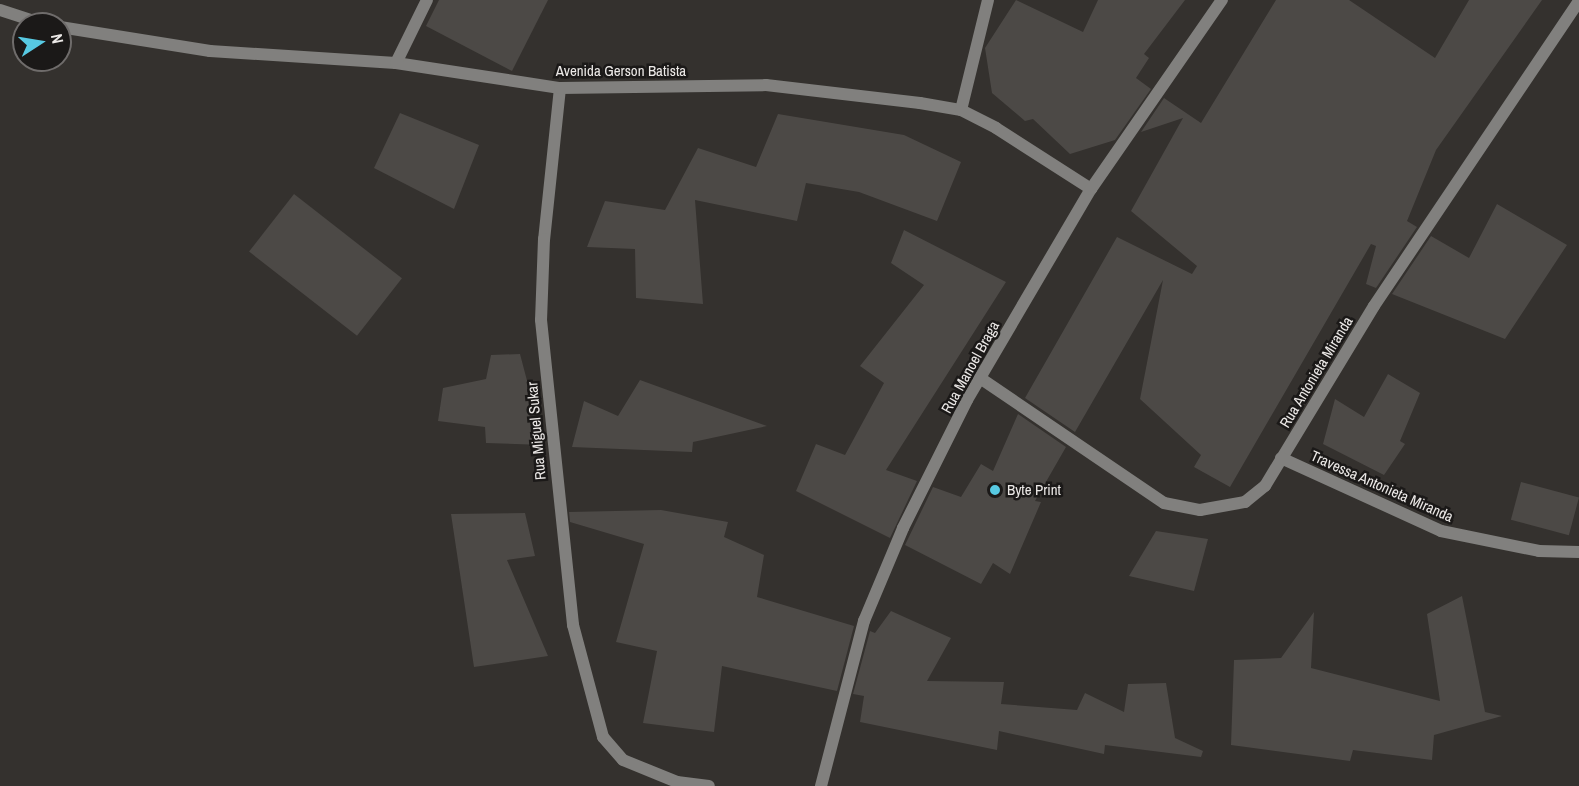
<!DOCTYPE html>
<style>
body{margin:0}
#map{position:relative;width:1579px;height:786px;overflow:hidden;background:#34312e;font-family:"Archivo Narrow",sans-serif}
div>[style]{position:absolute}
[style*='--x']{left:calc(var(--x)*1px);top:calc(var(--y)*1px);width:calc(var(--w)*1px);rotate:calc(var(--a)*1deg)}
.building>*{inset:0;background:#4c4946;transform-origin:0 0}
.lane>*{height:12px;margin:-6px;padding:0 6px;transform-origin:6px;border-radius:6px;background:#81807e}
.street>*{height:12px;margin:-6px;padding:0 6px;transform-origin:6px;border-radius:6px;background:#81807e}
.dots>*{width:16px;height:16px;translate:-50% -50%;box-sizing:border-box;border:3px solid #1b1918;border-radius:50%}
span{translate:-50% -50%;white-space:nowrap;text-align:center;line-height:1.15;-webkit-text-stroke:5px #1b1918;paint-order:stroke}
.street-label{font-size:15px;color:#ece9e7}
.poi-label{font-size:15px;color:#ece9e7}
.left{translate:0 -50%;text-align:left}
.north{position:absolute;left:12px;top:12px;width:60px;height:60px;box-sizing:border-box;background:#1b1918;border:2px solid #6f6c6b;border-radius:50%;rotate:78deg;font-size:16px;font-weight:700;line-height:24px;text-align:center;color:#ece9e7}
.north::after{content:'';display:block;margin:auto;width:21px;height:27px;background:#57c9e2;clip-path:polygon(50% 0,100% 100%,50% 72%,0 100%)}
</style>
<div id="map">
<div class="building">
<i style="clip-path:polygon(439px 0,548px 0,512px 71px,426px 26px)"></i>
<i style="clip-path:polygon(1016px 0,1083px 32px,1098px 0,1185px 0,1144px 54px,1149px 58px,1136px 78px,1151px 89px,1115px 140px,1070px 154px,1033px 119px,1025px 121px,992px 93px,985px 48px)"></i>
<i style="clip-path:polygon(1276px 0,1349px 0,1435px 58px,1469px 0,1542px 0,1436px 150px,1407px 221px,1417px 227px,1376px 288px,1366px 284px,1376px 246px,1371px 244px,1230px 487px,1194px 467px,1201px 455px,1140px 399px,1163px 280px,1075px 432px,1025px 398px,1117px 237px,1192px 274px,1197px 266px,1131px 211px,1183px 118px,1141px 132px,1164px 98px,1201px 123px)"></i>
<i style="clip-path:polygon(400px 113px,479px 145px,454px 209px,374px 168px)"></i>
<i style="clip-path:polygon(778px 114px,904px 135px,961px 162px,937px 221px,859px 192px,806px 183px,797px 221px,695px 200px,703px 304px,636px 298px,635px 249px,587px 247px,605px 201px,665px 210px,698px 148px,756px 167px)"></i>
<i style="left:294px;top:194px;width:137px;height:73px;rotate:38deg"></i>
<i style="clip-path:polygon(1497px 204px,1567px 245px,1505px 339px,1392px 294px,1431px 236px,1469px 258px)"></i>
<i style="clip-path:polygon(904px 230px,1006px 282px,886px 470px,917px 481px,890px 538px,796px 491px,816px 444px,845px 455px,884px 383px,860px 366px,924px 285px,891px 263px)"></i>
<i style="clip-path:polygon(520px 354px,544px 445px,486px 443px,485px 427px,438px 421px,443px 388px,486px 379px,491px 355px)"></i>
<i style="clip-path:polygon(1388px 374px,1420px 393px,1400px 441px,1405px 444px,1384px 475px,1323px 444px,1335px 399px,1364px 417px)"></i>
<i style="clip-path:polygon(640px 380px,767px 426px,693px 442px,692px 452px,572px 447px,584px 401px,618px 416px)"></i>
<i style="clip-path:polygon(1018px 414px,1066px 447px,1035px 501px,1041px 502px,1010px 574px,993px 563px,981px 584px,905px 545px,933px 487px,961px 497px,981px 464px,993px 471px)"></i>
<i style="left:1521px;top:482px;width:60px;height:39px;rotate:15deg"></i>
<i style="clip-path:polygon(661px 510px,728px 522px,724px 537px,764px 555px,757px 597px,854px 626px,837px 691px,722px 666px,714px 732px,643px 723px,657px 651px,616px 642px,644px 544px,570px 522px,569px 512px)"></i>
<i style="clip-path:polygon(525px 513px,535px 556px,507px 560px,548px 656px,474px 667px,451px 514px)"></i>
<i style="clip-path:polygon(1156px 531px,1208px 539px,1194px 591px,1129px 576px)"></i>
<i style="clip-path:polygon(1462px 596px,1485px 712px,1502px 716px,1434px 735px,1432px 760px,1353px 750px,1350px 761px,1231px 745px,1234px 660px,1281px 658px,1314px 612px,1311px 668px,1440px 701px,1427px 614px)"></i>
<i style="clip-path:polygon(891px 611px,951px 638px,927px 681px,1004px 682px,1001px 704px,1077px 710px,1085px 693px,1124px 712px,1128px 684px,1166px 683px,1175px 738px,1203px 751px,1201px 757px,1105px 745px,1104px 754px,999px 731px,997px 750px,860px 722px,864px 696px,853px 694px,870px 631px,875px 633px)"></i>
</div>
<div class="lane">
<i style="--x:560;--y:88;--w:152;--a:96"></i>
<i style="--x:544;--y:239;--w:81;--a:92.1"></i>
<i style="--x:541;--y:320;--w:307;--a:84"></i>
<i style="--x:573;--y:625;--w:116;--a:75"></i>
<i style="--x:603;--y:737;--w:30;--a:49"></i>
<i style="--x:623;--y:760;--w:58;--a:22.2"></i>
<i style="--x:677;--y:782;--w:32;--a:7"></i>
</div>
<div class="street">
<i style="--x:0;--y:10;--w:45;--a:18"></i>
<i style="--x:60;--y:27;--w:152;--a:9.1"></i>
<i style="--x:210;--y:51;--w:186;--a:3.7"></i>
<i style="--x:396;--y:63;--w:166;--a:8.7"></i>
<i style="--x:560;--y:88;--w:206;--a:-0.8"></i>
<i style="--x:766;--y:85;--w:155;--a:6.7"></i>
<i style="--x:920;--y:103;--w:42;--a:9.7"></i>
<i style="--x:961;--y:110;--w:39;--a:27"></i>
<i style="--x:996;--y:128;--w:113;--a:32.7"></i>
<i style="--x:396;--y:63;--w:70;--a:-63.8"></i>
<i style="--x:961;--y:110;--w:113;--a:-76.2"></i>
<i style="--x:980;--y:378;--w:222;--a:34.2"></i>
<i style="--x:1164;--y:503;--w:37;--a:11"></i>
<i style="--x:1200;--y:510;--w:46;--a:-10.1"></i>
<i style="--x:1245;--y:502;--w:26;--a:-39"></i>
<i style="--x:1265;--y:486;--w:210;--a:-58.8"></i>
<i style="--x:1374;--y:306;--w:367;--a:-56.1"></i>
<i style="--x:1281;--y:458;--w:176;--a:24.5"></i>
<i style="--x:1441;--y:531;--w:100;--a:11.5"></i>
<i style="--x:1539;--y:551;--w:40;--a:1.4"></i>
<i style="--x:821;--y:786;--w:171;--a:-75.4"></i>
<i style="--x:864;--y:621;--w:101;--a:-67.2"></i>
<i style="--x:903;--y:528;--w:143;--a:-63.4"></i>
<i style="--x:967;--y:400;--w:245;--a:-59.6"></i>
<i style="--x:1091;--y:189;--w:230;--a:-55.3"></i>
</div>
<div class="dots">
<i style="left:995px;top:490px;background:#57c9e2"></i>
</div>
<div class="street-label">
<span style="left:621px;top:71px">Avenida Gerson Batista</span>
<span style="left:970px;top:367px;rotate:-61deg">Rua Manoel Braga</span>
<span style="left:1316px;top:372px;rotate:-59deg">Rua Antonieta Miranda</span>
<span style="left:536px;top:431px;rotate:-95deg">Rua Miguel Sukar</span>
<span style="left:1382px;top:486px;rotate:24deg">Travessa Antonieta Miranda</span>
</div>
<div class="poi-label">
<span class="left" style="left:1007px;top:490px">Byte Print</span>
</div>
<div class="north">N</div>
</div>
